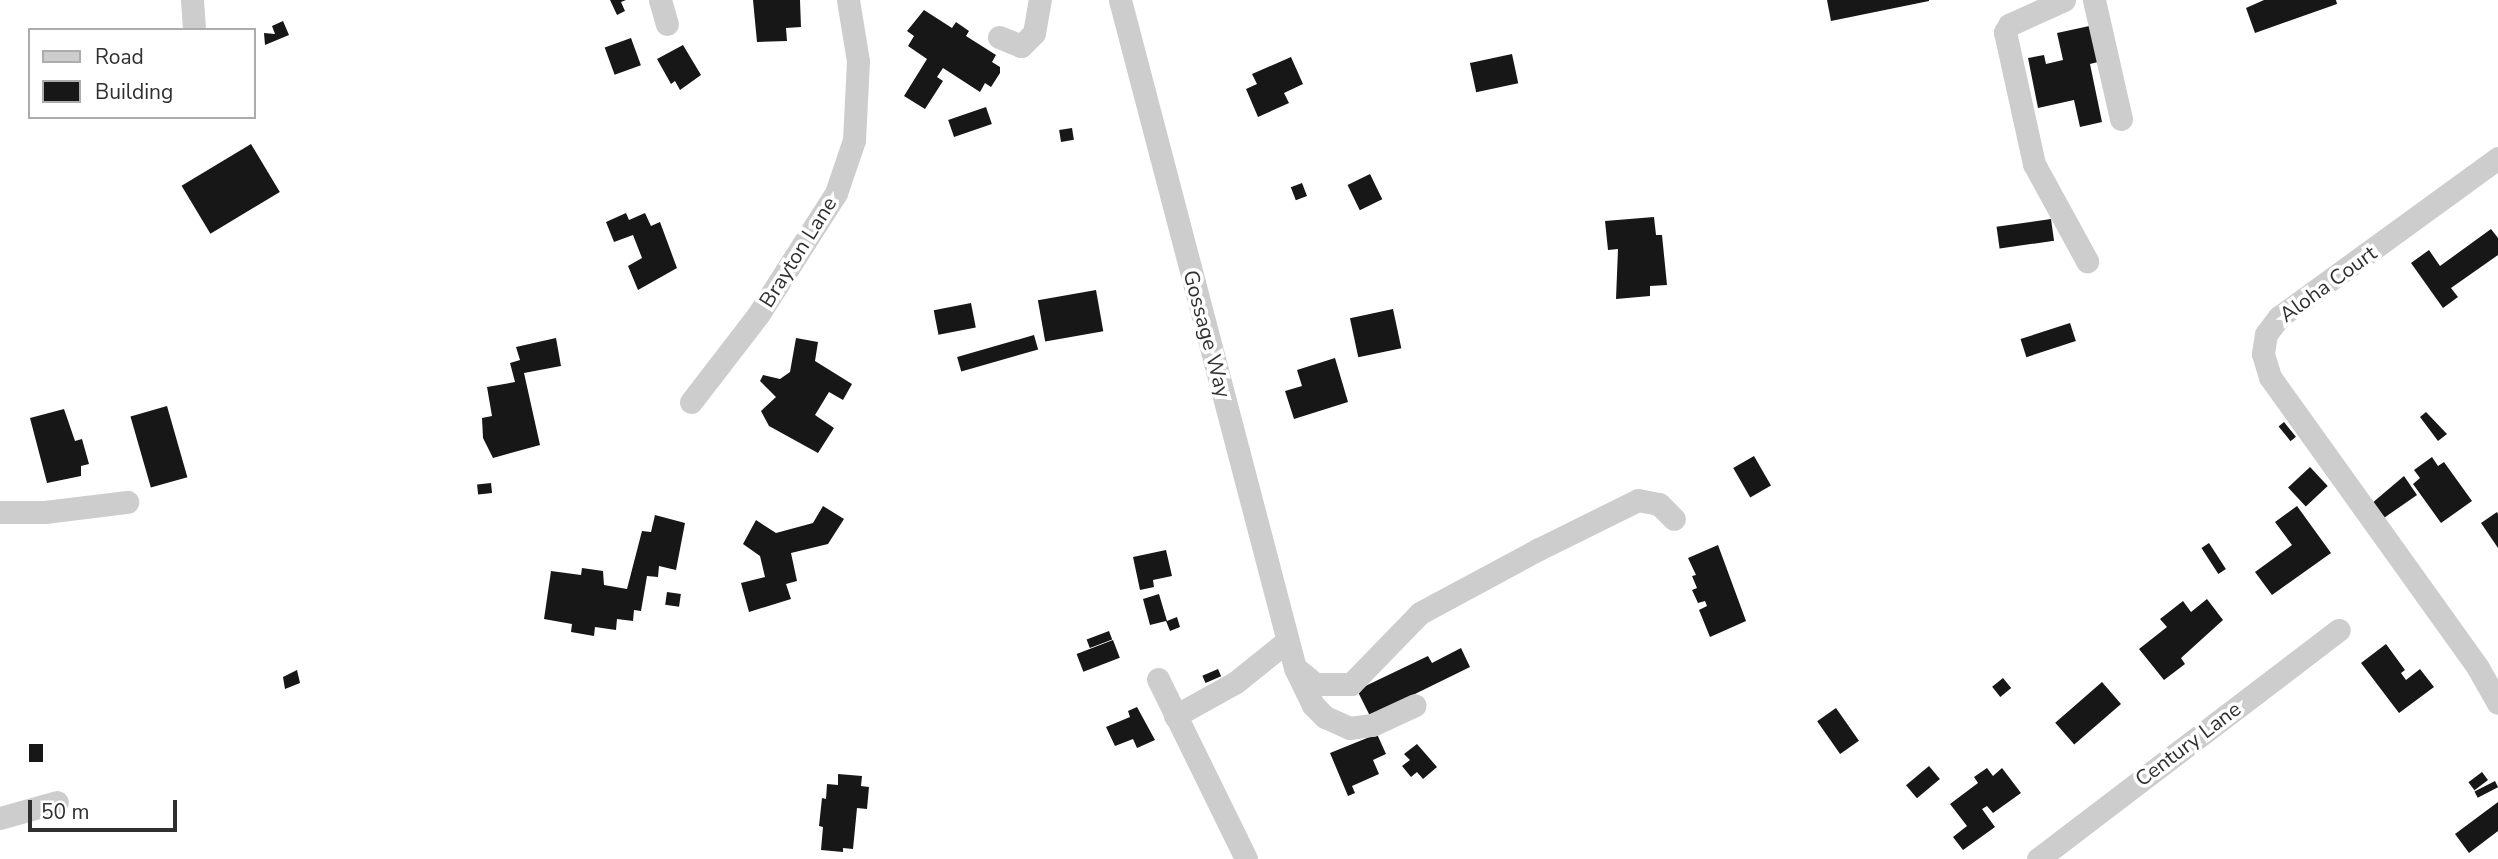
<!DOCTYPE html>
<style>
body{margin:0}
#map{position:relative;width:2498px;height:859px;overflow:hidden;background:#fff;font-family:"Nunito Sans",sans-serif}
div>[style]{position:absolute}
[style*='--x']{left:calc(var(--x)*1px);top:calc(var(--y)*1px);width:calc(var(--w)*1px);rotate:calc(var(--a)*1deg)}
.building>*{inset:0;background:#171717;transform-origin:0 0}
.minor>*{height:23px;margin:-11.5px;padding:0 11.5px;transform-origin:11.5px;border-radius:11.5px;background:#cdcdcd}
span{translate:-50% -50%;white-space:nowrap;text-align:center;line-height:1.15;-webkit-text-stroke:7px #fff;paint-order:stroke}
.street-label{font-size:21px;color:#303030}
.legend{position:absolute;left:28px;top:28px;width:228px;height:91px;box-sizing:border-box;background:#fff;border:2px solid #acacac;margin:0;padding:9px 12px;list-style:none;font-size:21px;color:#303030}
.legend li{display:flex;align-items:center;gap:14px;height:35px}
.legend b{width:35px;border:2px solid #acacac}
.scale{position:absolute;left:28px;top:800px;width:149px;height:32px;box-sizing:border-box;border:4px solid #303030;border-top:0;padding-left:9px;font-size:21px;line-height:24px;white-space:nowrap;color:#303030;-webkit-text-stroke:5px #fff;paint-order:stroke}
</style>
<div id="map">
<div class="building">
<i style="clip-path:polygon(610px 0,626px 0,621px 2px,625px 11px,617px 15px)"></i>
<i style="clip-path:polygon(753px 0,800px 0,801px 27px,786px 28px,787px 41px,757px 42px)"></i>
<i style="clip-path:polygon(1827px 0,1929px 0,1929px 1px,1831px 21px)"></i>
<i style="clip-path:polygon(2264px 0,2336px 0,2337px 4px,2255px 33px,2246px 8px)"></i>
<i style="clip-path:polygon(924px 10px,952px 28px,956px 22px,969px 31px,966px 36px,996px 55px,992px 62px,1000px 67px,1000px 73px,991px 87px,985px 83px,980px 92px,943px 68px,937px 77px,943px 81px,925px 109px,904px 96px,927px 59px,908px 46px,914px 36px,907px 31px)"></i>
<i style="clip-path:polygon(283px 21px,289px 35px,265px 45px,264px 33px,275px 34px,272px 26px)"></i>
<i style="clip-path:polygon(2094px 25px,2102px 61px,2090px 64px,2102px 122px,2080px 127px,2074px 100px,2038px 108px,2028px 58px,2044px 55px,2046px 64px,2063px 60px,2057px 33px)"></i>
<i style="left:631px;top:38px;width:29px;height:28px;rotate:70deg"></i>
<i style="clip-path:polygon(683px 45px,701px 75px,680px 90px,675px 81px,671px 84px,657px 59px)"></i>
<i style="left:1512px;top:54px;width:30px;height:43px;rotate:78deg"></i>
<i style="clip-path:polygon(1291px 57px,1303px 84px,1284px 93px,1289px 103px,1258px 117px,1246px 89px,1257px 84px,1252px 74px)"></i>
<i style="left:986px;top:107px;width:18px;height:40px;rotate:71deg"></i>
<i style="left:1072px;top:128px;width:12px;height:13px;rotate:81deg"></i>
<i style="left:251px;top:144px;width:56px;height:81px;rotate:59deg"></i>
<i style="left:1370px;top:174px;width:28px;height:25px;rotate:64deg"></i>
<i style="left:1302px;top:183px;width:14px;height:12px;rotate:69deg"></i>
<i style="clip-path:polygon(626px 213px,629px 220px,645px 213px,651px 226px,660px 222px,677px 268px,638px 290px,628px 266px,642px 258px,633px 235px,614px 242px,606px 222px)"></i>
<i style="clip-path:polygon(1654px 217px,1656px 235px,1662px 235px,1667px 285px,1650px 286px,1650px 296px,1616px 299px,1618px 249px,1608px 250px,1605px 221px)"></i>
<i style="left:2051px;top:219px;width:22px;height:55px;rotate:82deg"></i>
<i style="clip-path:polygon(2491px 229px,2498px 238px,2498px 255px,2451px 288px,2458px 297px,2443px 308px,2411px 263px,2429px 250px,2440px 266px)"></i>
<i style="left:1096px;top:290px;width:42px;height:59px;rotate:80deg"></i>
<i style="left:971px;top:303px;width:25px;height:38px;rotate:79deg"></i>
<i style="left:1393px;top:309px;width:40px;height:44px;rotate:78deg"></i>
<i style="left:2070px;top:323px;width:19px;height:52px;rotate:72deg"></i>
<i style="left:1034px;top:335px;width:15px;height:80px;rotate:74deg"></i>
<i style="clip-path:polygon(556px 338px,561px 366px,524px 373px,540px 445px,493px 458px,483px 438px,482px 418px,492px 416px,487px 387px,515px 382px,510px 363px,520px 360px,516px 347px)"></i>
<i style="clip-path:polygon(796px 338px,818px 342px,815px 361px,852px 384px,843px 400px,829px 392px,815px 415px,834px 428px,818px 453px,769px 426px,761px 411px,776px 397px,760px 381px,763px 375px,780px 379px,790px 372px)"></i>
<i style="clip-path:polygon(1335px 358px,1348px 402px,1294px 419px,1285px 391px,1302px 386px,1297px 370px)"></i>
<i style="left:167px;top:406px;width:74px;height:38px;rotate:74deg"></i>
<i style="clip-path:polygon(64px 409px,75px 441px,82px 439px,89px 464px,81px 466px,81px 476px,47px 483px,30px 418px)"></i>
<i style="clip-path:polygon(2426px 412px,2447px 434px,2438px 441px,2420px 417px)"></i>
<i style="left:2284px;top:422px;width:19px;height:7px;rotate:51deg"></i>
<i style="left:1754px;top:456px;width:34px;height:24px;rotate:60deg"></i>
<i style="clip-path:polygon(2432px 457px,2438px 466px,2444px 462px,2472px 501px,2441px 523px,2413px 484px,2420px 478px,2414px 470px)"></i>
<i style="left:2310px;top:467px;width:26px;height:30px;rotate:47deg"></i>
<i style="clip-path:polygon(2404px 476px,2417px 495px,2381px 520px,2371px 504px)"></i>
<i style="left:491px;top:483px;width:10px;height:14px;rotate:84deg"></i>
<i style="clip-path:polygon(823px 506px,844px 519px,828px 544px,791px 553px,797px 581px,786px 584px,791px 599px,749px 612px,741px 583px,765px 577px,760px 556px,743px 544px,756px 520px,776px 533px,813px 523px)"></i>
<i style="clip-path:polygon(2297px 506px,2331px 553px,2272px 595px,2255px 572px,2292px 545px,2275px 522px)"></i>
<i style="clip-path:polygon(2497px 512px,2498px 514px,2498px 548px,2481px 523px)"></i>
<i style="clip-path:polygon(655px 515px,685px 523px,676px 570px,659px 566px,658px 577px,647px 576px,641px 611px,634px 610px,633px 621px,617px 619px,616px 630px,595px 627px,594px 636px,571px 632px,572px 624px,544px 619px,551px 571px,581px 575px,582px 568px,603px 571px,604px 585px,627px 589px,642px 531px,651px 532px)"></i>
<i style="left:2209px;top:543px;width:31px;height:9px;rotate:57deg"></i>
<i style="clip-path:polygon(1718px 545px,1746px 621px,1710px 637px,1699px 610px,1707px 606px,1705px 601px,1698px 603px,1692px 590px,1697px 588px,1692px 576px,1696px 575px,1688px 558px)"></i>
<i style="clip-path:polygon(1166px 550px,1172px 576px,1153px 580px,1154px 587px,1140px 590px,1133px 557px)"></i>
<i style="left:667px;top:592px;width:14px;height:13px;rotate:8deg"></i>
<i style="clip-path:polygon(1159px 594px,1167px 621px,1177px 617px,1180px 627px,1170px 631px,1166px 621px,1150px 625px,1143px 599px)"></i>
<i style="clip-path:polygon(2207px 599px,2223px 620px,2181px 658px,2185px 664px,2164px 680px,2139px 649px,2167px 627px,2160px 619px,2183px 601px,2191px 612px)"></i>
<i style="left:1109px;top:631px;width:9px;height:24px;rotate:69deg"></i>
<i style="left:1113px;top:640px;width:19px;height:39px;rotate:69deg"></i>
<i style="clip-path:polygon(2386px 644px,2405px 670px,2401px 673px,2406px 680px,2420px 669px,2434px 687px,2399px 713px,2361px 663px)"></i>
<i style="clip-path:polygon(1461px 648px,1470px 667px,1370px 716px,1357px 690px,1428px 656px,1432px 663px)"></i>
<i style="left:1218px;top:669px;width:8px;height:17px;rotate:67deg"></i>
<i style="clip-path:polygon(297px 670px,300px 683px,285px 689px,283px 677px)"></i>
<i style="left:2003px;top:678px;width:13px;height:14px;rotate:51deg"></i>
<i style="left:2102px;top:682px;width:29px;height:62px;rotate:49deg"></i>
<i style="clip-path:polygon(1137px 707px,1155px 740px,1137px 748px,1133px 739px,1115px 746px,1106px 727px,1130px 717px,1128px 711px)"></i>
<i style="left:1836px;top:708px;width:40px;height:23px;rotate:55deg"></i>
<i style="clip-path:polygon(1377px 734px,1386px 754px,1373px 760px,1379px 774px,1352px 786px,1355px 793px,1348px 796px,1330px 753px)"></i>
<i style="left:29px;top:744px;width:14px;height:18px"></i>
<i style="clip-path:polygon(1417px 744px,1437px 767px,1423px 779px,1417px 772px,1411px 777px,1402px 766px,1410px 760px,1404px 754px)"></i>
<i style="left:1929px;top:766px;width:17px;height:30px;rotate:50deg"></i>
<i style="clip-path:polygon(1987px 768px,1993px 776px,2002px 768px,2021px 793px,1993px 813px,1987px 806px,1982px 809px,1995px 827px,1963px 850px,1953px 837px,1967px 826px,1950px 804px,1978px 783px,1974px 777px)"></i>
<i style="left:2482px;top:772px;width:10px;height:17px;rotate:53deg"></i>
<i style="clip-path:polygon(838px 774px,862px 776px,861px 786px,869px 787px,867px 809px,857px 808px,853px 849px,843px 848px,843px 852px,821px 850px,823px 827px,819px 826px,822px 798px,826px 799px,827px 784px,838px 785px)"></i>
<i style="left:2495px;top:781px;width:7px;height:23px;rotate:63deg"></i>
<i style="clip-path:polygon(2498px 802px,2498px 831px,2469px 853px,2455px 834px)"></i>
</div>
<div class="minor">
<i style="--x:192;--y:0;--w:30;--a:86"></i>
<i style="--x:660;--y:0;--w:25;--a:74"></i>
<i style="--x:1120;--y:0;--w:691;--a:75.32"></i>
<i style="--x:1295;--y:668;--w:41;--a:64.1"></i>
<i style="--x:1313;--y:705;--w:17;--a:45"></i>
<i style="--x:1325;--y:717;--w:27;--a:24"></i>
<i style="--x:1350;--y:728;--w:22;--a:-8"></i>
<i style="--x:1372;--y:725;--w:47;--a:-24.9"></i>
<i style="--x:2064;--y:0;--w:60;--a:155.6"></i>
<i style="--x:2009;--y:25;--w:8;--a:120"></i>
<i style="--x:2005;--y:32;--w:135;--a:77.6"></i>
<i style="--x:2034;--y:164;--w:111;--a:61.3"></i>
<i style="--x:2094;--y:0;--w:122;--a:77.2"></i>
<i style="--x:999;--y:37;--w:24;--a:22"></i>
<i style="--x:1021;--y:46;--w:18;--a:-45"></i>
<i style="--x:1034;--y:33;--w:34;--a:-80"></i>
<i style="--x:2498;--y:158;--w:271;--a:144"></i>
<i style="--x:2279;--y:317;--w:21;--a:127"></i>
<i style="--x:2266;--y:334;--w:20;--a:99"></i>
<i style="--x:2263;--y:354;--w:24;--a:73"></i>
<i style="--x:2270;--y:377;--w:358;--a:54.4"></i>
<i style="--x:2478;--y:668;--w:40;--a:60.3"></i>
<i style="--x:691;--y:402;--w:110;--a:-52.4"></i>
<i style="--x:758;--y:315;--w:145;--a:-57.4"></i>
<i style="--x:836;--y:193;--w:56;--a:-71.2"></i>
<i style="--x:854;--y:140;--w:79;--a:-87.1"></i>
<i style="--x:858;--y:61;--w:62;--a:-99.3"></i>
<i style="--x:0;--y:512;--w:45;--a:0"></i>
<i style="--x:45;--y:512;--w:83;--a:-7"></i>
<i style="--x:1298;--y:670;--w:22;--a:39"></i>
<i style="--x:1315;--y:684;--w:36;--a:0"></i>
<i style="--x:1351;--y:684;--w:99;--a:-45.8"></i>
<i style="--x:1420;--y:613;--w:135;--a:-28.3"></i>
<i style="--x:1539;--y:549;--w:110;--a:-26.3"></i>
<i style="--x:1638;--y:500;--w:21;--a:11"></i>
<i style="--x:1659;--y:504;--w:21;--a:45"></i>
<i style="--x:1158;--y:679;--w:200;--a:63.9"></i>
<i style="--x:1175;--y:716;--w:70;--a:-29.1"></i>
<i style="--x:1236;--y:682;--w:65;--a:-38.8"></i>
<i style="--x:0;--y:818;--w:59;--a:-15.7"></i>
<i style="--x:2038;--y:859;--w:378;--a:-37.3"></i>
</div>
<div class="street-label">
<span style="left:798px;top:252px;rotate:-58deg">Brayton Lane</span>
<span style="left:2328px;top:284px;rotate:-36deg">Aloha Court</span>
<span style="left:1207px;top:334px;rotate:75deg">Gossage Way</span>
<span style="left:2188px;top:744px;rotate:-37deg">Century Lane</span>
</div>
<ul class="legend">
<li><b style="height:9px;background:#cdcdcd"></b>Road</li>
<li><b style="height:19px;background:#171717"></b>Building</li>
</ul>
<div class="scale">50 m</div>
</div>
